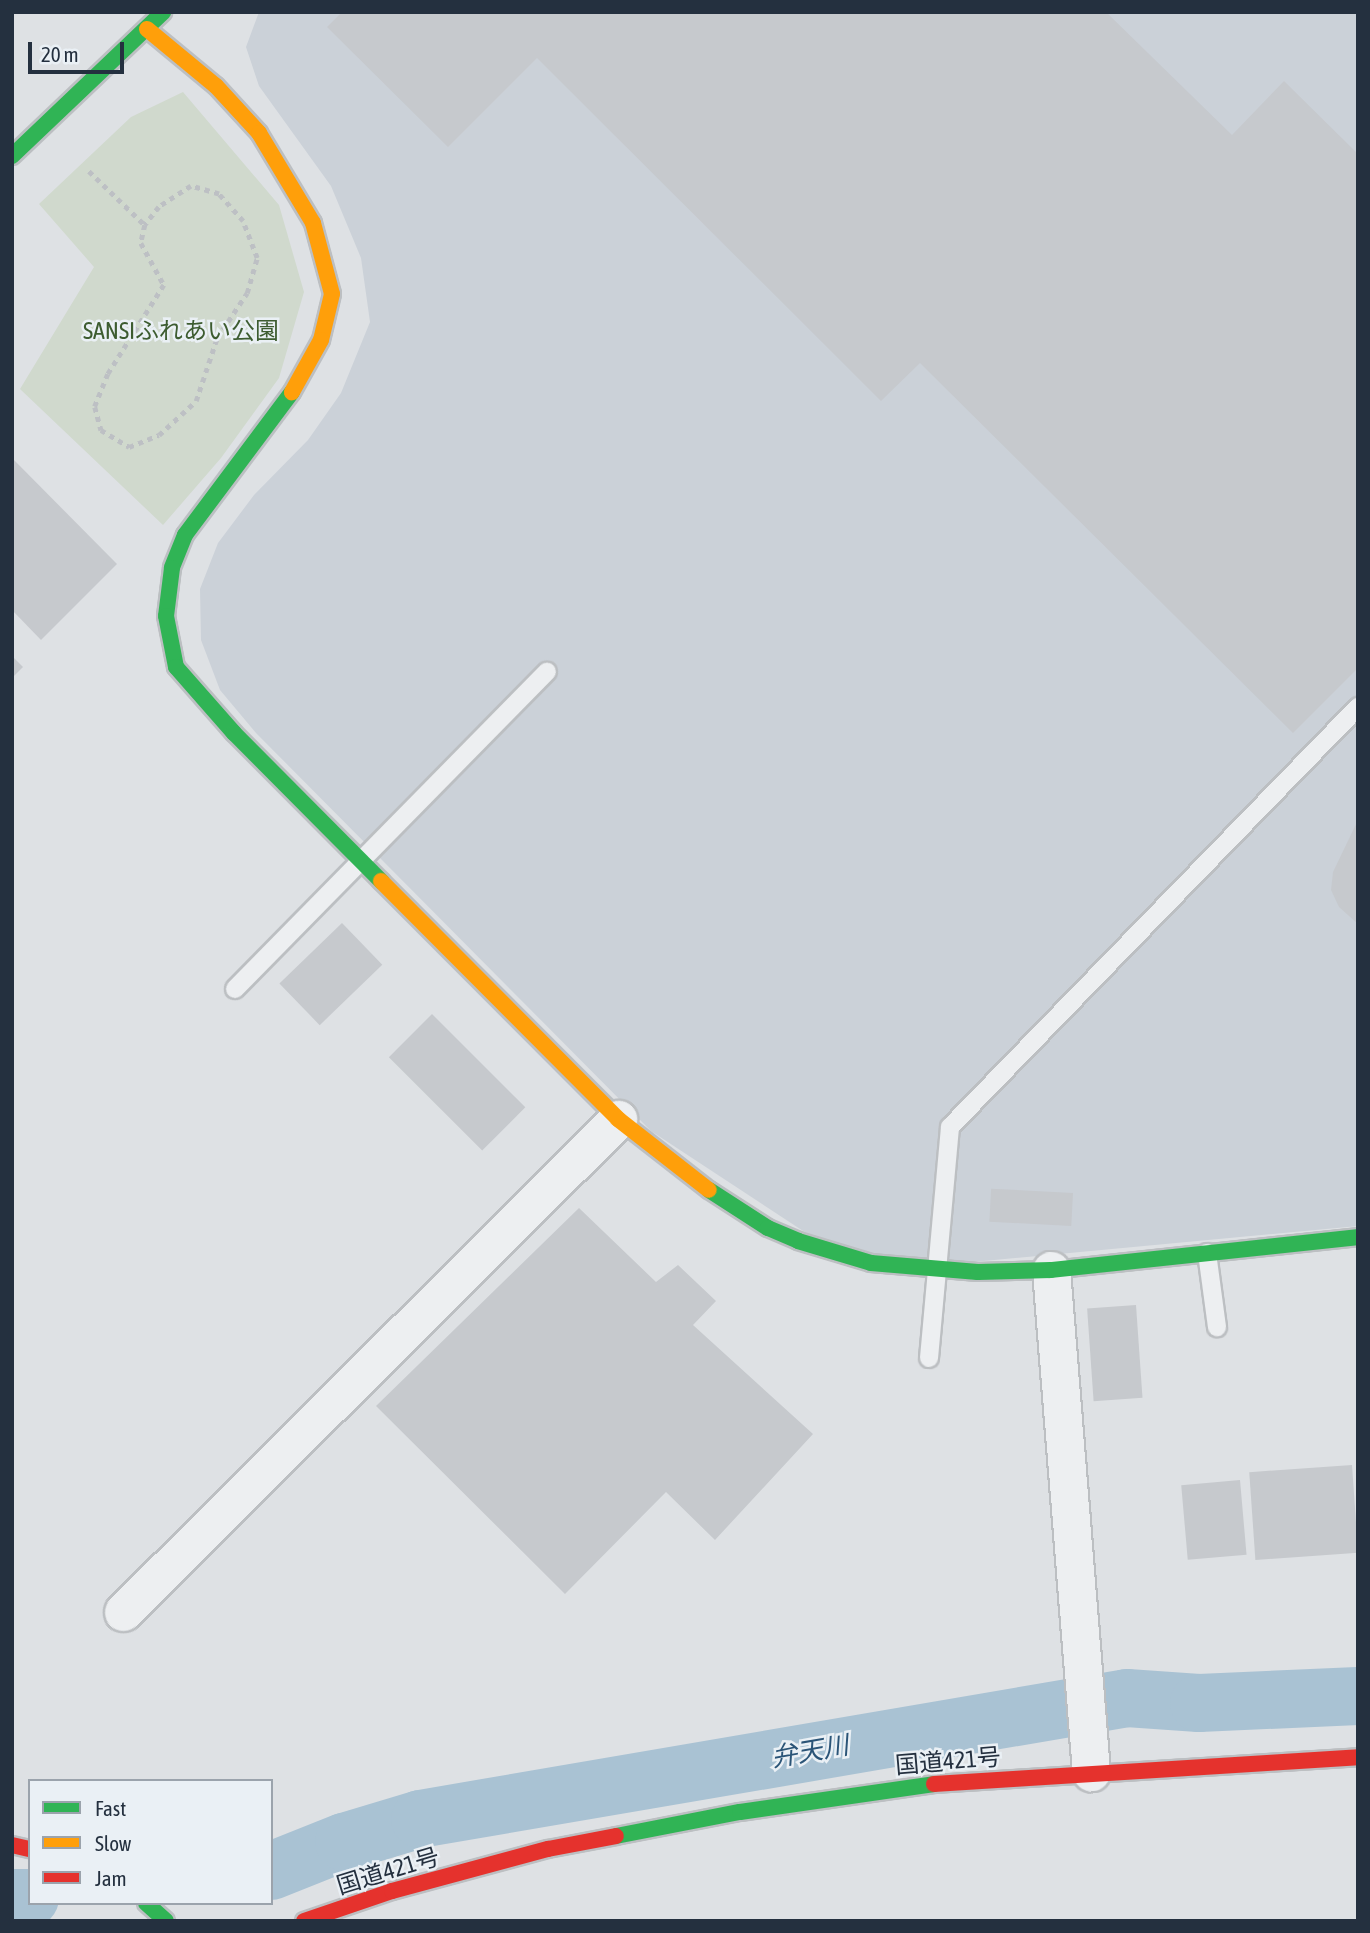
<!DOCTYPE html>
<meta charset="utf-8">
<style>
body{margin:0}
#map{position:relative;width:1370px;height:1933px;overflow:hidden;background:#dee1e4;font-family:"Asap Condensed","Noto Sans JP",sans-serif}
div>[style]{position:absolute}
[style*='--x']{left:calc(var(--x)*1px);top:calc(var(--y)*1px);width:calc(var(--w)*1px);rotate:calc(var(--a)*1deg)}
.built>*{inset:0;background:#cbd1d8}
.green>*{inset:0;background:#d0d9cd}
.river>*{height:58px;margin:-29px;padding:0 29px;transform-origin:29px;border-radius:29px;background:#a9c2d3}
.building>*{inset:0;background:#c6c9cd;transform-origin:0 0}
.path>*{height:4.5px;margin-top:-2.25px;transform-origin:0;background:repeating-linear-gradient(90deg,#bdc0c4 0 5px,transparent 0 10px)}
.roads{filter:drop-shadow(2px 0 #bcbfc2) drop-shadow(-2px 0 #bcbfc2) drop-shadow(0 2px #bcbfc2) drop-shadow(0 -2px #bcbfc2)}
.lane>*{height:18px;margin:-9px;padding:0 9px;transform-origin:9px;border-radius:9px;background:#edeff1}
.street>*{height:37px;margin:-18.5px;padding:0 18.5px;transform-origin:18.5px;border-radius:18.5px;background:#edeff1}
.fast>*{height:16px;margin:-8px;padding:0 8px;transform-origin:8px;border-radius:8px;background:#30b455}
.slow>*{height:16px;margin:-8px;padding:0 8px;transform-origin:8px;border-radius:8px;background:#ff9f0a}
.jam>*{height:16px;margin:-8px;padding:0 8px;transform-origin:8px;border-radius:8px;background:#e5322d}
span{translate:-50% -50%;white-space:nowrap;text-align:center;line-height:1.15;-webkit-text-stroke:5px #eaf0f5;paint-order:stroke}
.park-label{font-size:24px;color:#3d5c30}
.street-label{font-size:24px;color:#24303f}
.water-label{font-size:26px;color:#2a5477;font-style:italic}
.frame{position:absolute;inset:0;border:14px solid #24303f;pointer-events:none}
.legend{position:absolute;left:28px;top:1779px;width:245px;height:126px;box-sizing:border-box;background:#eaf0f5;border:2px solid #9ba3ac;margin:0;padding:9px 12px;list-style:none;font-size:21px;color:#24303f}
.legend li{display:flex;align-items:center;gap:14px;height:35px}
.legend b{width:35px;border:2px solid #9ba3ac}
.scale{position:absolute;left:28px;top:42px;width:96px;height:32px;box-sizing:border-box;border:4px solid #24303f;border-top:0;padding-left:9px;font-size:21px;line-height:24px;white-space:nowrap;color:#24303f;-webkit-text-stroke:5px #eaf0f5;paint-order:stroke}
</style>
<div id="map">
<div class="built">
<i style="clip-path:polygon(259px 12px,1358px 12px,1358px 1226px,952px 1264px,829px 1248px,651px 1131px,256px 733px,220px 690px,201px 640px,200px 589px,218px 543px,254px 495px,308px 440px,341px 393px,370px 322px,361px 258px,331px 186px,259px 86px,246px 47px)"></i>
</div>
<div class="green">
<i style="clip-path:polygon(183px 92px,279px 205px,304px 292px,279px 378px,221px 458px,163px 525px,20px 389px,94px 267px,39px 204px,131px 117px)"></i>
</div>
<div class="river">
<i style="--x:271;--y:1871;--w:79;--a:-21.7"></i>
<i style="--x:344;--y:1842;--w:79;--a:-16.8"></i>
<i style="--x:420;--y:1819;--w:717;--a:-9.71"></i>
<i style="--x:1127;--y:1698;--w:72;--a:4"></i>
<i style="--x:1199;--y:1703;--w:159;--a:-2.5"></i>
<i style="--x:12;--y:1898;--w:18;--a:0"></i>
</div>
<div class="building">
<i style="clip-path:polygon(342px 12px,1106px 12px,1232px 135px,1284px 81px,1358px 154px,1358px 668px,1293px 733px,920px 363px,881px 401px,537px 58px,448px 147px,327px 27px)"></i>
<i style="clip-path:polygon(12px 458px,117px 564px,41px 640px,12px 610px)"></i>
<i style="clip-path:polygon(12px 656px,23px 667px,12px 678px)"></i>
<i style="clip-path:polygon(1358px 820px,1358px 924px,1339px 907px,1331px 890px,1333px 872px)"></i>
<i style="left:342px;top:923px;width:58px;height:87px;rotate:46deg"></i>
<i style="left:432px;top:1014px;width:132px;height:61px;rotate:45deg"></i>
<i style="left:1073px;top:1193px;width:33px;height:82px;rotate:93deg"></i>
<i style="clip-path:polygon(579px 1208px,656px 1282px,678px 1265px,716px 1301px,693px 1325px,813px 1434px,715px 1540px,666px 1492px,565px 1594px,376px 1406px)"></i>
<i style="left:1136px;top:1305px;width:93px;height:49px;rotate:86deg"></i>
<i style="left:1352px;top:1465px;width:88px;height:103px;rotate:86deg"></i>
<i style="left:1240px;top:1480px;width:75px;height:59px;rotate:85deg"></i>
</div>
<div class="path">
<i style="--x:89;--y:171;--w:78;--a:44"></i>
<i style="--x:145;--y:225;--w:18;--a:103"></i>
<i style="--x:141;--y:243;--w:48;--a:61.3"></i>
<i style="--x:164;--y:285;--w:105;--a:122.2"></i>
<i style="--x:108;--y:374;--w:35;--a:112"></i>
<i style="--x:95;--y:407;--w:24;--a:75"></i>
<i style="--x:101;--y:430;--w:33;--a:31"></i>
<i style="--x:129;--y:447;--w:32;--a:-22"></i>
<i style="--x:159;--y:435;--w:50;--a:-42.6"></i>
<i style="--x:196;--y:401;--w:66;--a:-71.6"></i>
<i style="--x:217;--y:338;--w:54;--a:-56.3"></i>
<i style="--x:247;--y:293;--w:36;--a:-74"></i>
<i style="--x:257;--y:258;--w:40;--a:-111"></i>
<i style="--x:243;--y:221;--w:36;--a:-132"></i>
<i style="--x:219;--y:194;--w:29;--a:-164"></i>
<i style="--x:191;--y:186;--w:38;--a:147"></i>
<i style="--x:159;--y:207;--w:23;--a:128"></i>
</div>
<div class="roads">
<div class="lane">
<i style="--x:235;--y:989;--w:445;--a:-45.5"></i>
<i style="--x:1207;--y:1253;--w:75;--a:82.3"></i>
<i style="--x:929;--y:1358;--w:232;--a:-84.8"></i>
<i style="--x:950;--y:1127;--w:586;--a:-45.83"></i>
</div>
<div class="street">
<i style="--x:1051;--y:1270;--w:504;--a:85.44"></i>
<i style="--x:123;--y:1612;--w:699;--a:-44.88"></i>
</div>
<div class="fast">
<i style="--x:12;--y:156;--w:209;--a:-43.6"></i>
<i style="--x:292;--y:392;--w:179;--a:126.8"></i>
<i style="--x:185;--y:535;--w:35;--a:112"></i>
<i style="--x:172;--y:568;--w:48;--a:97.1"></i>
<i style="--x:166;--y:616;--w:52;--a:78.9"></i>
<i style="--x:176;--y:667;--w:88;--a:48.7"></i>
<i style="--x:234;--y:733;--w:209;--a:45.2"></i>
<i style="--x:709;--y:1190;--w:70;--a:32.8"></i>
<i style="--x:768;--y:1228;--w:33;--a:23"></i>
<i style="--x:798;--y:1241;--w:76;--a:16.8"></i>
<i style="--x:871;--y:1263;--w:107;--a:4.8"></i>
<i style="--x:978;--y:1272;--w:73;--a:-1.6"></i>
<i style="--x:1051;--y:1270;--w:309;--a:-6.1"></i>
<i style="--x:616;--y:1836;--w:126;--a:-11"></i>
<i style="--x:740;--y:1812;--w:196;--a:-8.2"></i>
<i style="--x:146;--y:1903;--w:27;--a:42"></i>
</div>
<div class="slow">
<i style="--x:147;--y:29;--w:89;--a:39.6"></i>
<i style="--x:216;--y:86;--w:64;--a:47.5"></i>
<i style="--x:259;--y:133;--w:105;--a:59"></i>
<i style="--x:313;--y:223;--w:73;--a:75"></i>
<i style="--x:332;--y:294;--w:47;--a:103.4"></i>
<i style="--x:321;--y:340;--w:60;--a:119.1"></i>
<i style="--x:381;--y:881;--w:336;--a:45.1"></i>
<i style="--x:618;--y:1119;--w:115;--a:38"></i>
</div>
<div class="jam">
<i style="--x:934;--y:1784;--w:425;--a:-3.6"></i>
<i style="--x:12;--y:1845;--w:18;--a:13"></i>
<i style="--x:304;--y:1921;--w:93;--a:-18.8"></i>
<i style="--x:392;--y:1891;--w:162;--a:-15.1"></i>
<i style="--x:548;--y:1849;--w:69;--a:-10.8"></i>
</div>
</div>
<div class="park-label">
<span style="left:181px;top:331px">SANSIふれあい公園</span>
</div>
<div class="street-label">
<span style="left:948px;top:1761px;rotate:-5deg">国道421号</span>
<span style="left:388px;top:1871px;rotate:-17deg">国道421号</span>
</div>
<div class="water-label">
<span style="left:810px;top:1752px;rotate:-10deg">弁天川</span>
</div>
<div class="frame"></div>
<ul class="legend">
<li><b style="height:9px;background:#30b455"></b>Fast</li>
<li><b style="height:9px;background:#ff9f0a"></b>Slow</li>
<li><b style="height:9px;background:#e5322d"></b>Jam</li>
</ul>
<div class="scale">20 m</div>
</div>
